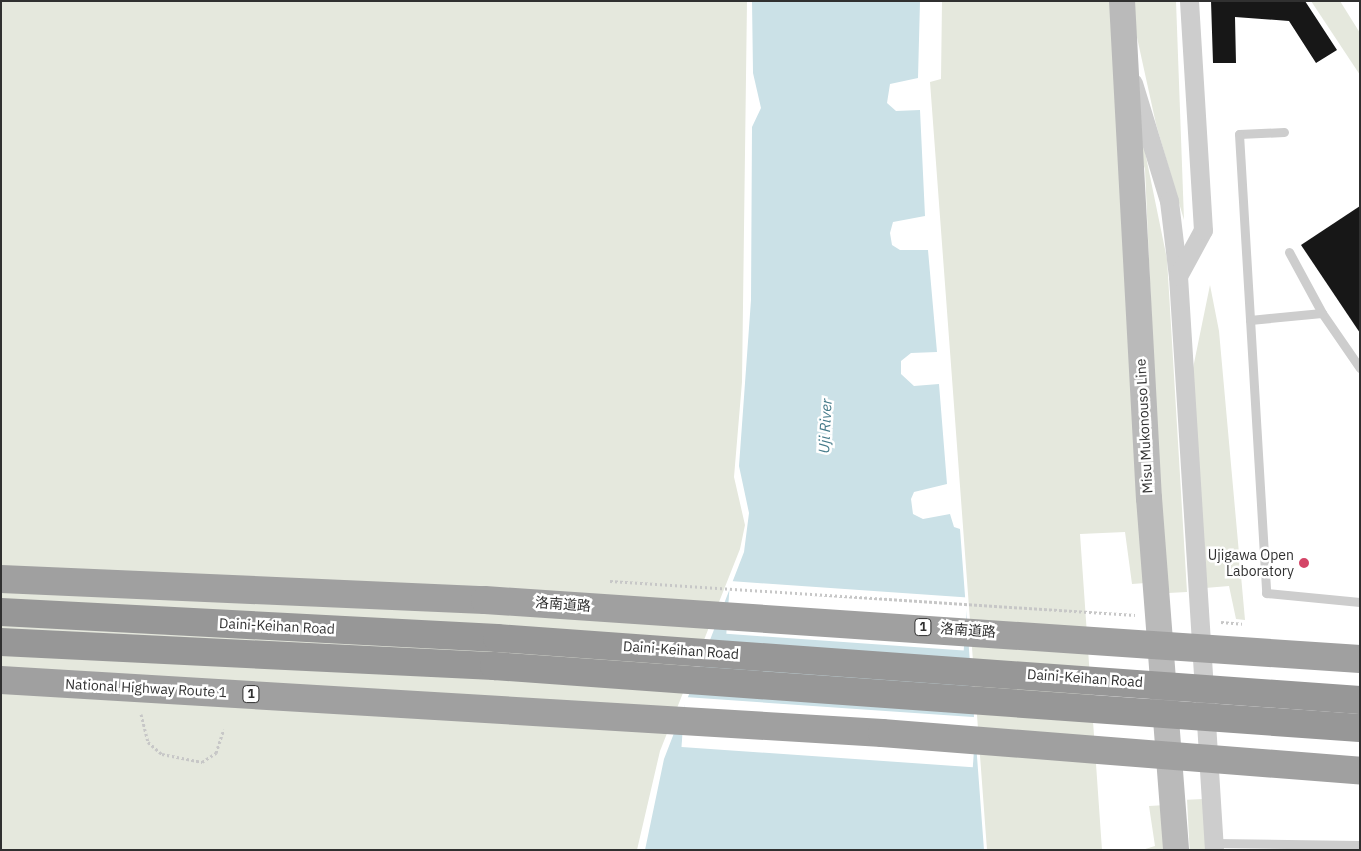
<!DOCTYPE html>
<meta charset="utf-8">
<style>
body{margin:0}
#map{position:relative;width:1361px;height:851px;overflow:hidden;background:#fff;font-family:"IBM Plex Sans","Noto Sans JP",sans-serif}
div>[style]{position:absolute}
[style*='--x']{left:calc(var(--x)*1px);top:calc(var(--y)*1px);width:calc(var(--w)*1px);rotate:calc(var(--a)*1deg)}
.green>*{inset:0;background:#e5e8dd;transform-origin:0 0}
.water>*{inset:0;background:#cbe1e7}
.pier>*{inset:0;background:#fff;transform-origin:0 0}
.building>*{inset:0;background:#171717}
.path>*{height:3px;margin-top:-1.5px;transform-origin:0;background:repeating-linear-gradient(90deg,#c7c7c7 0 2.5px,transparent 0 5px)}
.service>*{height:9px;margin:-4.5px;padding:0 4.5px;transform-origin:4.5px;border-radius:4.5px;background:#cdcdcd}
.minor>*{height:19px;margin:-9.5px;padding:0 9.5px;transform-origin:9.5px;border-radius:9.5px;background:#cdcdcd}
.secondary>*{height:26px;margin:-13px;padding:0 13px;transform-origin:13px;border-radius:13px;background:#bababa}
.trunk>*{height:28px;margin:-14px;padding:0 14px;transform-origin:14px;border-radius:14px;background:#a0a0a0}
.motorway>*{height:28px;margin:-14px;padding:0 14px;transform-origin:14px;border-radius:14px;background:#979797}
.dots>*{width:14px;height:14px;translate:-50% -50%;box-sizing:border-box;border:2px solid #fff;border-radius:50%}
span{translate:-50% -50%;white-space:nowrap;text-align:center;line-height:1.15;-webkit-text-stroke:5px #fff;paint-order:stroke}
.shield-label span{padding:1px 4px;background:#fff;border:1px solid;border-radius:4px;-webkit-text-stroke-width:0}
.shield-label{font-size:12px;color:#303030;font-weight:700}
.street-label{font-size:14px;color:#303030}
.poi-label{font-size:14px;color:#303030}
.right{translate:-100% -50%;text-align:right}
.water-label{font-size:15px;color:#467b8a;font-style:italic}
.frame{position:absolute;inset:0;border:2px solid #303030;pointer-events:none}
</style>
<div id="map">
<div class="green">
<i style="clip-path:polygon(1px 1px,747px 1px,742px 382px,734px 477px,745px 525px,740px 549px,660px 751px,637px 850px,1px 850px)"></i>
<i style="clip-path:polygon(942px 1px,1114px 1px,1146px 583px,1132px 584px,1125px 532px,1080px 534px,1102px 850px,987px 850px,930px 82px,941px 79px)"></i>
<i style="clip-path:polygon(1129px 1px,1176px 1px,1184px 220px,1156px 124px)"></i>
<i style="clip-path:polygon(1311px 1px,1340px 1px,1360px 33px,1360px 75px)"></i>
<i style="clip-path:polygon(1134px 137px,1143px 142px,1167px 259px,1187px 592px,1168px 593px,1160px 511px,1145px 169px)"></i>
<i style="clip-path:polygon(1210px 285px,1219px 331px,1245px 620px,1236px 619px,1229px 586px,1205px 588px,1192px 373px)"></i>
<i style="left:1203px;top:799px;width:51px;height:16px;rotate:87deg"></i>
<i style="clip-path:polygon(1166px 805px,1170px 850px,1142px 850px,1155px 846px,1149px 806px)"></i>
</div>
<div class="water">
<i style="clip-path:polygon(752px 1px,920px 1px,918px 78px,890px 84px,887px 103px,896px 111px,920px 110px,925px 216px,893px 222px,890px 233px,892px 245px,900px 250px,928px 250px,937px 352px,911px 353px,901px 361px,901px 374px,914px 386px,939px 384px,947px 484px,914px 492px,911px 499px,913px 514px,923px 519px,950px 514px,954px 527px,960px 529px,984px 850px,645px 850px,664px 759px,744px 552px,749px 513px,739px 466px,751px 300px,752px 127px,761px 108px,753px 73px)"></i>
</div>
<div class="pier">
<i style="left:730px;top:581px;width:238px;height:53px;rotate:4deg"></i>
<i style="left:685px;top:697px;width:292px;height:50px;rotate:4deg"></i>
</div>
<div class="building">
<i style="clip-path:polygon(1211px 1px,1305px 1px,1337px 50px,1316px 63px,1289px 21px,1235px 17px,1236px 63px,1213px 63px)"></i>
<i style="clip-path:polygon(1360px 206px,1360px 333px,1301px 245px)"></i>
</div>
<div class="path">
<i style="--x:610;--y:581;--w:526;--a:3.71"></i>
<i style="--x:1221;--y:622;--w:21;--a:5"></i>
<i style="--x:141;--y:714;--w:29;--a:76"></i>
<i style="--x:148;--y:742;--w:18;--a:41"></i>
<i style="--x:162;--y:754;--w:41;--a:11.3"></i>
<i style="--x:202;--y:762;--w:17;--a:-33"></i>
<i style="--x:216;--y:753;--w:25;--a:-72"></i>
</div>
<div class="service">
<i style="--x:1284;--y:132;--w:45;--a:177.5"></i>
<i style="--x:1239;--y:134;--w:460;--a:86.6"></i>
<i style="--x:1266;--y:593;--w:94;--a:5.5"></i>
<i style="--x:1289;--y:252;--w:69;--a:61.6"></i>
<i style="--x:1322;--y:313;--w:67;--a:55.4"></i>
<i style="--x:1250;--y:320;--w:72;--a:-5.6"></i>
<i style="--x:1214;--y:843;--w:146;--a:0.8"></i>
</div>
<div class="minor">
<i style="--x:1133;--y:83;--w:123;--a:73"></i>
<i style="--x:1169;--y:201;--w:76;--a:83.2"></i>
<i style="--x:1178;--y:276;--w:575;--a:86.41"></i>
<i style="--x:1178;--y:276;--w:52;--a:-61.5"></i>
<i style="--x:1203;--y:230;--w:229;--a:-93.5"></i>
</div>
<div class="secondary">
<i style="--x:1122;--y:1;--w:498;--a:86.9"></i>
<i style="--x:1149;--y:498;--w:353;--a:85.6"></i>
</div>
<div class="trunk">
<i style="--x:1;--y:579;--w:484;--a:2.5"></i>
<i style="--x:485;--y:600;--w:877;--a:3.86"></i>
<i style="--x:1;--y:680;--w:883;--a:3.44"></i>
<i style="--x:882;--y:733;--w:480;--a:4.5"></i>
</div>
<div class="motorway">
<i style="--x:1;--y:612;--w:497;--a:3"></i>
<i style="--x:497;--y:638;--w:865;--a:4.11"></i>
<i style="--x:1;--y:642;--w:494;--a:2.8"></i>
<i style="--x:494;--y:666;--w:868;--a:4.1"></i>
</div>
<div class="dots">
<i style="left:1304px;top:563px;background:#d44567"></i>
</div>
<div class="shield-label">
<span style="left:923px;top:627px">1</span>
<span style="left:251px;top:694px">1</span>
</div>
<div class="street-label">
<span style="left:1144px;top:426px;rotate:-93deg">Misu Mukonouso Line</span>
<span style="left:563px;top:604px;rotate:4deg">洛南道路</span>
<span style="left:277px;top:626px;rotate:3deg">Daini-Keihan Road</span>
<span style="left:968px;top:630px;rotate:4deg">洛南道路</span>
<span style="left:681px;top:650px;rotate:4deg">Daini-Keihan Road</span>
<span style="left:1085px;top:678px;rotate:4deg">Daini-Keihan Road</span>
<span style="left:146px;top:688px;rotate:3deg">National Highway Route 1</span>
</div>
<div class="poi-label">
<span class="right" style="left:1294px;top:563px">Ujigawa Open<br>Laboratory</span>
</div>
<div class="water-label">
<span style="left:825px;top:426px;rotate:-87deg">Uji River</span>
</div>
<div class="frame"></div>
</div>
